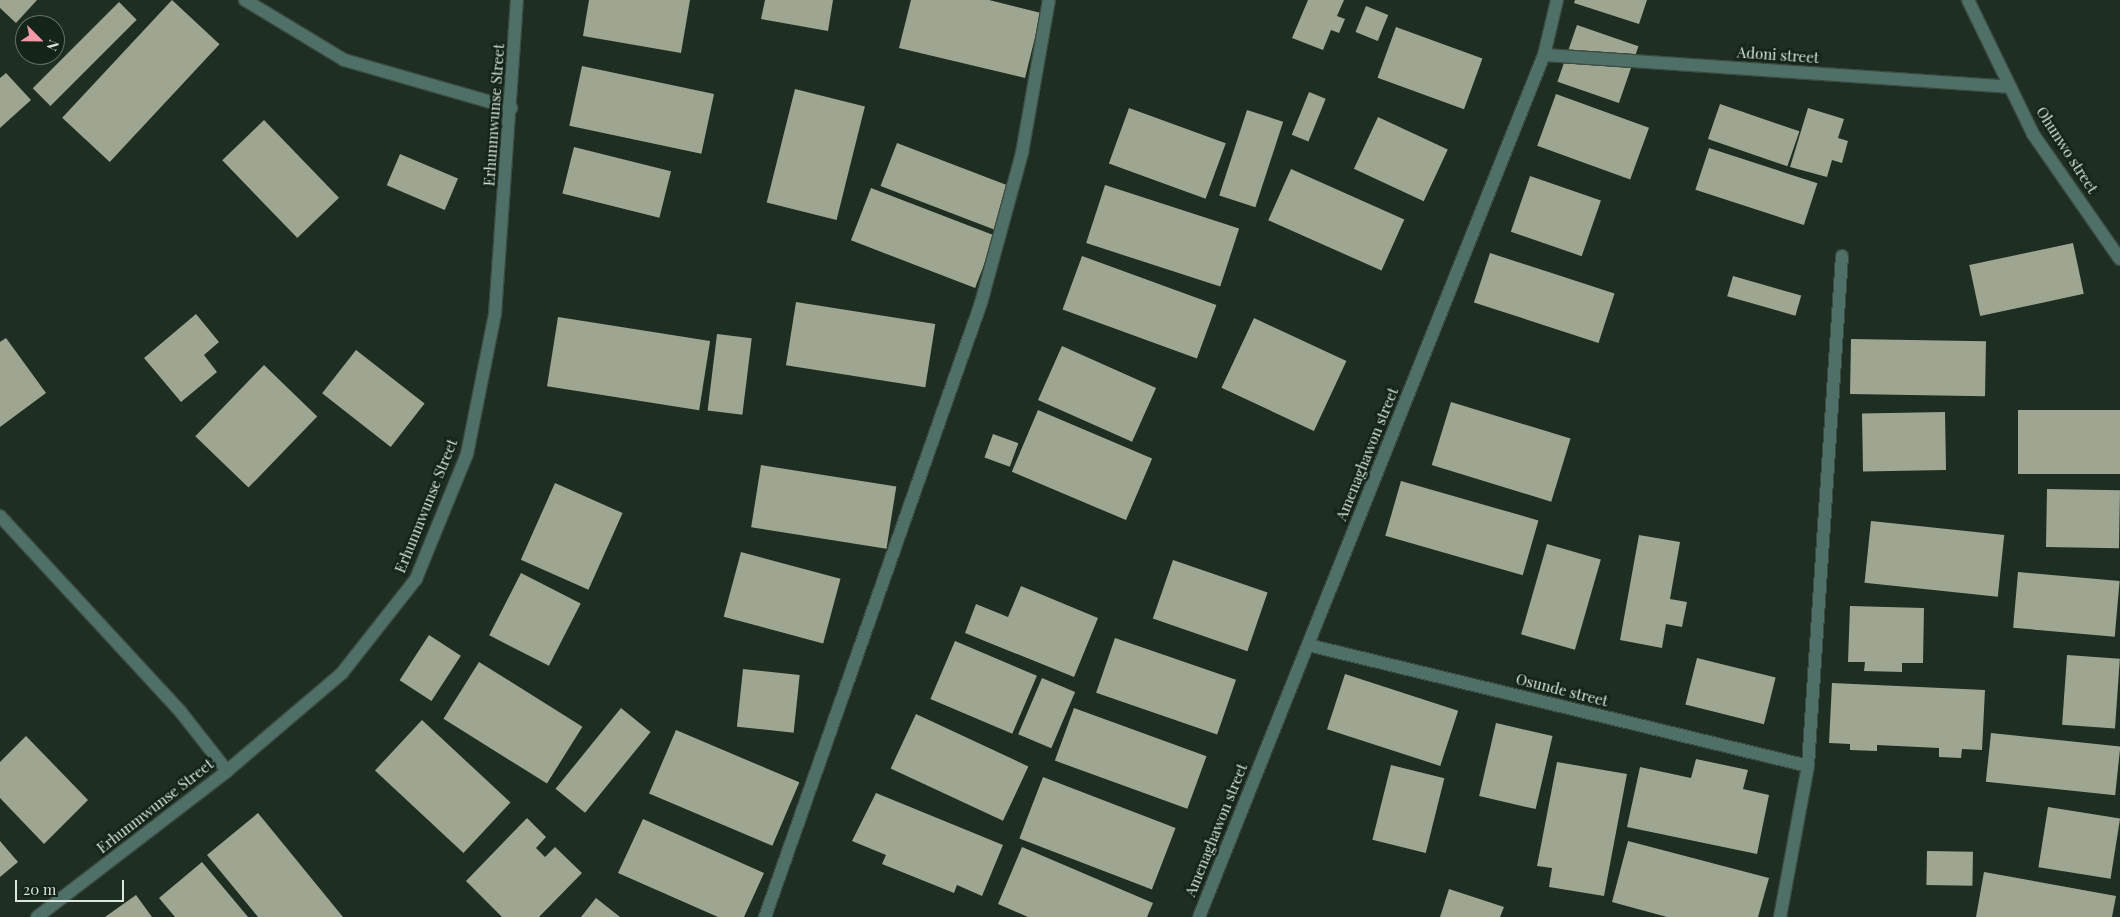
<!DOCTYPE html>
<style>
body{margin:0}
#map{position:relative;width:2120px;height:917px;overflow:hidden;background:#1e2e22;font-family:"Playfair Display",serif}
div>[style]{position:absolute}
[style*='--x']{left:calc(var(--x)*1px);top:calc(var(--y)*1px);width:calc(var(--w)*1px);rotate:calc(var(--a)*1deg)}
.building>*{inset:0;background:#9ea691;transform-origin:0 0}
.roads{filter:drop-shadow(1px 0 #3c4b40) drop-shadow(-1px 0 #3c4b40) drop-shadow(0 1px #3c4b40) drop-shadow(0 -1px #3c4b40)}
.minor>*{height:12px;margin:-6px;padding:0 6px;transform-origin:6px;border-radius:6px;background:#4f7069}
span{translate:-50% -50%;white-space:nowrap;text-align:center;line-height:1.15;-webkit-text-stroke:5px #142419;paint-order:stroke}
.street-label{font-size:15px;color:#dbe5dd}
.north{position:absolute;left:15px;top:15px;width:50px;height:50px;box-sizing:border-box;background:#142419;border:1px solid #647167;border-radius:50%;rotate:113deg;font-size:14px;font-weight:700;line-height:20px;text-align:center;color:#dbe5dd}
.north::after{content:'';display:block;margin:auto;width:18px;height:22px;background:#f39aa8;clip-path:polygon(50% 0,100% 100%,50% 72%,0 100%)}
.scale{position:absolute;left:15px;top:880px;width:109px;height:22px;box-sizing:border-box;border:2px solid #dbe5dd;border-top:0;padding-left:6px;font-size:15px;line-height:18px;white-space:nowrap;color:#dbe5dd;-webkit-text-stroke:4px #142419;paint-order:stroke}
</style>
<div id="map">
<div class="building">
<i style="clip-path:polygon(0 0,37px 0,16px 23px,0 8px)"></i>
<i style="left:172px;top:0;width:65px;height:161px;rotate:43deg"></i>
<i style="clip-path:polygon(589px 0,690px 0,681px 53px,583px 36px)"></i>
<i style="clip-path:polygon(765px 0,833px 0,828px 31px,761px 19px)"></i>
<i style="clip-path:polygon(911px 0,989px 0,1041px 13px,1025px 78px,899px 48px)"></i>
<i style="clip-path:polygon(1308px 0,1344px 0,1337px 16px,1345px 19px,1339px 33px,1331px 30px,1323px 50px,1292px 38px)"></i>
<i style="clip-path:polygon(1575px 0,1647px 0,1639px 24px,1574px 3px)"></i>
<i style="left:119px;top:2px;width:25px;height:122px;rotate:45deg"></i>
<i style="left:1366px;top:6px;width:24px;height:28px;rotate:22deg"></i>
<i style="left:1577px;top:25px;width:65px;height:60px;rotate:19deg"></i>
<i style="left:1396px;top:27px;width:92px;height:54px;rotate:20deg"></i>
<i style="left:582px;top:66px;width:135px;height:61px;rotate:12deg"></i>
<i style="clip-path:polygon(6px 73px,31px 100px,0 128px,0 78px)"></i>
<i style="left:795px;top:89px;width:72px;height:117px;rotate:14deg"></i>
<i style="left:1309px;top:92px;width:18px;height:46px;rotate:22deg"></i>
<i style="left:1556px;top:94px;width:99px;height:55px;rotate:20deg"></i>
<i style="left:1720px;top:104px;width:84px;height:37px;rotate:19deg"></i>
<i style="left:1129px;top:108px;width:103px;height:59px;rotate:20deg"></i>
<i style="clip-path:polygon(1808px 108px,1844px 119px,1838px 138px,1848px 141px,1842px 163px,1832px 160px,1827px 177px,1790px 167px)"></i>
<i style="left:1247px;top:110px;width:38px;height:90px;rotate:18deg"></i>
<i style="left:1378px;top:117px;width:77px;height:57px;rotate:25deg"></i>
<i style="left:264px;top:120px;width:108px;height:58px;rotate:46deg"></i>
<i style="left:897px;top:143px;width:123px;height:46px;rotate:21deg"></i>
<i style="left:574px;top:147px;width:100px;height:48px;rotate:14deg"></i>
<i style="left:1709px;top:148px;width:114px;height:44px;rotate:18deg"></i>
<i style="left:400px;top:154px;width:63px;height:34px;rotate:23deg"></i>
<i style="left:1291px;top:169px;width:124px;height:56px;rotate:24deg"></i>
<i style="left:1530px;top:176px;width:75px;height:59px;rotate:19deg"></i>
<i style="left:1105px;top:185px;width:141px;height:61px;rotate:18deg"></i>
<i style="left:871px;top:188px;width:133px;height:56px;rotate:21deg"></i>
<i style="left:2073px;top:243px;width:52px;height:106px;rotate:78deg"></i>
<i style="left:1490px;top:253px;width:131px;height:52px;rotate:18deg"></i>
<i style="left:1082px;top:256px;width:143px;height:57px;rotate:20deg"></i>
<i style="left:1733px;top:276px;width:71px;height:21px;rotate:16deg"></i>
<i style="left:796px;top:302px;width:141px;height:64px;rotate:9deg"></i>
<i style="clip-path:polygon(196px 314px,219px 342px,204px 355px,217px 372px,181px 402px,144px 358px)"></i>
<i style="left:558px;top:317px;width:154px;height:70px;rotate:9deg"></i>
<i style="left:1254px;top:318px;width:102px;height:77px;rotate:25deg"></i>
<i style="left:717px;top:334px;width:35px;height:77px;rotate:7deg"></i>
<i style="clip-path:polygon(6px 338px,46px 393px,0 427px,0 342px)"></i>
<i style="left:1851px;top:339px;width:135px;height:55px;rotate:1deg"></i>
<i style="left:1062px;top:346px;width:103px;height:59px;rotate:24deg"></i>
<i style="left:356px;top:350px;width:87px;height:55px;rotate:38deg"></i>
<i style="left:264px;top:365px;width:74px;height:99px;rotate:44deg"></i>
<i style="left:1451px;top:402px;width:125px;height:66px;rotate:17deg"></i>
<i style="left:1038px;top:410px;width:124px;height:67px;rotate:23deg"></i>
<i style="left:2120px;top:410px;width:64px;height:102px;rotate:90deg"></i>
<i style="left:1945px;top:412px;width:58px;height:83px;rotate:89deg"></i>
<i style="left:993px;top:434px;width:27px;height:25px;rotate:20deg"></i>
<i style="left:761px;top:465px;width:137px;height:63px;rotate:9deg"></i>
<i style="left:1401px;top:481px;width:143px;height:57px;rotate:16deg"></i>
<i style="left:555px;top:483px;width:74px;height:84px;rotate:24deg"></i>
<i style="left:2047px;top:489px;width:73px;height:58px;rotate:1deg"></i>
<i style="left:1871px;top:521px;width:134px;height:62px;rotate:6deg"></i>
<i style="clip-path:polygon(1639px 535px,1680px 542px,1670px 599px,1687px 602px,1682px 627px,1666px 624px,1662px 648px,1620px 640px)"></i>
<i style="left:1547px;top:544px;width:56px;height:94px;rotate:16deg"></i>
<i style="left:741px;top:552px;width:103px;height:67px;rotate:15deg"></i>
<i style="left:1173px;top:560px;width:100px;height:62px;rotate:19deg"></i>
<i style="left:2018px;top:572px;width:102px;height:56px;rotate:5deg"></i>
<i style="left:521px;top:573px;width:67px;height:70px;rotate:27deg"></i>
<i style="clip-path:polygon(1021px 586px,1098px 618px,1074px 677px,965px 633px,976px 604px,1008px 617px)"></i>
<i style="clip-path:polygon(1850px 606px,1924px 608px,1923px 663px,1902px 663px,1902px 672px,1864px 671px,1865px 662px,1848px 662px)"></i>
<i style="left:429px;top:635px;width:38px;height:54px;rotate:33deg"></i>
<i style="left:1115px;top:638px;width:128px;height:58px;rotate:19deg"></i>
<i style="left:955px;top:641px;width:89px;height:63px;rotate:23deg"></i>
<i style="left:2067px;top:655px;width:53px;height:70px;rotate:4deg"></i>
<i style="left:1697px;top:658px;width:81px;height:48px;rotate:14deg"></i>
<i style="left:479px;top:662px;width:122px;height:67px;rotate:32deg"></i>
<i style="left:743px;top:669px;width:57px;height:58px;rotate:6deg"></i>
<i style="left:1345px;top:674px;width:119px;height:58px;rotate:18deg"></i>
<i style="left:1042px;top:678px;width:36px;height:61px;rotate:23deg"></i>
<i style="clip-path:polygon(1832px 683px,1985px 690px,1982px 750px,1962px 749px,1961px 758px,1939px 757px,1939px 748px,1877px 745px,1877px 751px,1850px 750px,1850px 744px,1829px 743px)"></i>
<i style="left:621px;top:708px;width:38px;height:104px;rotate:39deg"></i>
<i style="left:1074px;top:708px;width:141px;height:56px;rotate:20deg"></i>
<i style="left:916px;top:714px;width:124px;height:60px;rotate:25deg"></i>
<i style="left:422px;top:720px;width:121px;height:69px;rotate:43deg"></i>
<i style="left:1496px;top:723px;width:58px;height:75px;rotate:13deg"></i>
<i style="left:676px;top:730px;width:134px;height:69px;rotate:23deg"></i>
<i style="left:1991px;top:733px;width:130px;height:49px;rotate:6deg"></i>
<i style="clip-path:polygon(26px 736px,88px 800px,44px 844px,0 798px,0 762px)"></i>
<i style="clip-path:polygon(1696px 759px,1748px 770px,1743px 789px,1769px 795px,1757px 854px,1627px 827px,1640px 767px,1691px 778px)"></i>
<i style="clip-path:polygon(1557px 762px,1627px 774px,1604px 896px,1549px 887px,1552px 868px,1537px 866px)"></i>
<i style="left:1391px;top:765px;width:55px;height:77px;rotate:14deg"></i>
<i style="left:1043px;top:777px;width:142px;height:66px;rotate:21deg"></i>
<i style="clip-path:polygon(876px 793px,1003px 845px,982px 896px,957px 885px,954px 893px,882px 864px,886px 855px,852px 841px)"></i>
<i style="left:2048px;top:807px;width:73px;height:61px;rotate:9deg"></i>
<i style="clip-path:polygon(258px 813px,343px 917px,258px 917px,207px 855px)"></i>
<i style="clip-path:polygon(527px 818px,546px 837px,536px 848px,545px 857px,555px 847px,582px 873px,539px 917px,502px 917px,466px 881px)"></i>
<i style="clip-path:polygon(643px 819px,764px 873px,744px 917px,718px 917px,618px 873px)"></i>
<i style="clip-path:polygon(0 841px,18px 862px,0 877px)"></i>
<i style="clip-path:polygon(1628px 841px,1769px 878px,1758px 917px,1667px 917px,1612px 902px)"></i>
<i style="clip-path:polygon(1022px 847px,1153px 903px,1147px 917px,1028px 917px,998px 904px)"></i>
<i style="left:1927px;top:851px;width:46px;height:34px;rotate:1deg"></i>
<i style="clip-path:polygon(202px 862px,248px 917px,175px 917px,159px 898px)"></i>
<i style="clip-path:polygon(1984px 872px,2116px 896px,2112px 917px,1976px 917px)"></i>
<i style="clip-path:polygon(1449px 889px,1504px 907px,1500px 917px,1440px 917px)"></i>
<i style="clip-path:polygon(136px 895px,152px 917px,105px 917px)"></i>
<i style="clip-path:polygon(596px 898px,620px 917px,581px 917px)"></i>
</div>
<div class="roads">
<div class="minor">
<i style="--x:245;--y:0;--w:116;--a:31.2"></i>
<i style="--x:344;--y:60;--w:174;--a:16"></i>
<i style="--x:1968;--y:0;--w:149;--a:64.1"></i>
<i style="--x:2033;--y:134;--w:152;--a:55.2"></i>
<i style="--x:1544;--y:55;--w:467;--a:3.9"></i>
<i style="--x:0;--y:516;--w:265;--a:47.3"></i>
<i style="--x:180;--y:711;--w:76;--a:51.9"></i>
<i style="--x:1308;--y:645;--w:514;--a:13.6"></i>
<i style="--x:37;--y:917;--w:240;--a:-37.5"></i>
<i style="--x:227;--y:771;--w:151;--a:-40.4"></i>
<i style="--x:342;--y:673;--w:120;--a:-51.8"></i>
<i style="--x:416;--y:579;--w:135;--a:-67.8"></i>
<i style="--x:467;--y:454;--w:143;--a:-78.7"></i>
<i style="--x:495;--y:314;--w:315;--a:-86"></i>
<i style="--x:765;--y:917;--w:651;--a:-70.62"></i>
<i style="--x:981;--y:303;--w:156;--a:-74.7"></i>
<i style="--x:1022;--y:153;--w:155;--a:-80"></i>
<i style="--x:1199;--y:917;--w:928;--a:-68.19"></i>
<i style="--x:1544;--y:55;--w:57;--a:-76.7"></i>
<i style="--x:1780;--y:917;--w:154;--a:-79.5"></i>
<i style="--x:1808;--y:766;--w:511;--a:-86.19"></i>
</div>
</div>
<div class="street-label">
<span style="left:1778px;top:55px;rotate:4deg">Adoni street</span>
<span style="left:494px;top:115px;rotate:-86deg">Erhunmwunse Street</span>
<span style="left:2067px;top:150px;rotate:57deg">Ohunwo street</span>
<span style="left:1367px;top:454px;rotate:-68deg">Amenaghawon street</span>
<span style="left:426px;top:506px;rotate:-68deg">Erhunmwunse Street</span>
<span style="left:1562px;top:690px;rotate:14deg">Osunde street</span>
<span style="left:155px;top:806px;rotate:-38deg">Erhunmwunse Street</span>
<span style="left:1216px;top:830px;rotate:-68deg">Amenaghawon street</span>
</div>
<div class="north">N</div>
<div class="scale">20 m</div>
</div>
